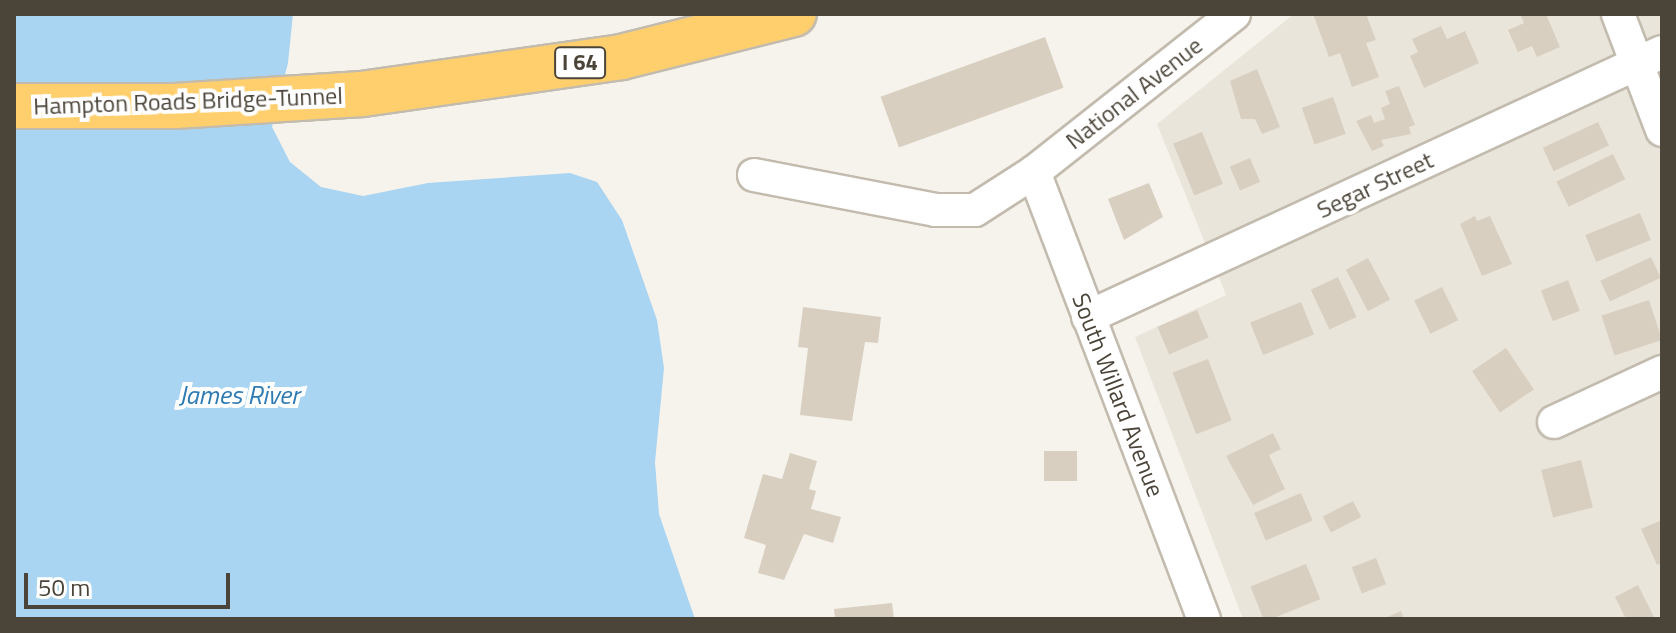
<!DOCTYPE html>
<style>
body{margin:0}
#map{position:relative;width:1676px;height:633px;overflow:hidden;background:#f6f3ec;font-family:"Titillium Web",sans-serif}
div>[style]{position:absolute}
[style*='--x']{left:calc(var(--x)*1px);top:calc(var(--y)*1px);width:calc(var(--w)*1px);rotate:calc(var(--a)*1deg)}
.residential>*{inset:0;background:#eae5da}
.water>*{inset:0;background:#a9d4f2}
.building>*{inset:0;background:#d8cfc1;transform-origin:0 0}
.roads{filter:drop-shadow(2px 0 #c2bbae) drop-shadow(-2px 0 #c2bbae) drop-shadow(0 2px #c2bbae) drop-shadow(0 -2px #c2bbae)}
.minor>*{height:32px;margin:-16px;padding:0 16px;transform-origin:16px;border-radius:16px;background:#fff}
.highway>*{height:44px;margin:-22px;padding:0 22px;transform-origin:22px;border-radius:22px;background:#ffcf6e}
span{translate:-50% -50%;white-space:nowrap;text-align:center;line-height:1.15;-webkit-text-stroke:8px #fff;paint-order:stroke}
.shield-label span{padding:2px 6px;background:#fff;border:2px solid;border-radius:6px;-webkit-text-stroke-width:0}
.shield-label{font-size:22px;color:#4b4439;font-weight:700}
.street-label{font-size:24px;color:#4b4439}
.water-label{font-size:26px;color:#2e7ab2;font-style:italic}
.frame{position:absolute;inset:0;border:16px solid #4b4439;pointer-events:none}
.scale{position:absolute;left:24px;top:573px;width:206px;height:36px;box-sizing:border-box;border:4px solid #4b4439;border-top:0;padding-left:10px;font-size:24px;line-height:28px;white-space:nowrap;color:#4b4439;-webkit-text-stroke:6px #fff;paint-order:stroke}
</style>
<div id="map">
<div class="residential">
<i style="clip-path:polygon(1294px 14px,1662px 14px,1662px 619px,1243px 619px,1135px 337px,1226px 295px,1157px 124px)"></i>
</div>
<div class="water">
<i style="clip-path:polygon(14px 14px,293px 14px,288px 63px,272px 127px,290px 162px,321px 187px,363px 196px,428px 183px,570px 173px,597px 182px,622px 220px,657px 320px,664px 368px,655px 462px,659px 514px,695px 619px,14px 619px)"></i>
</div>
<div class="building">
<i style="clip-path:polygon(1313px 14px,1366px 14px,1376px 40px,1366px 43px,1379px 77px,1352px 87px,1340px 53px,1329px 57px)"></i>
<i style="clip-path:polygon(1520px 14px,1546px 14px,1560px 47px,1537px 57px,1532px 46px,1518px 52px,1508px 30px,1524px 23px)"></i>
<i style="clip-path:polygon(1441px 26px,1447px 39px,1465px 31px,1479px 63px,1424px 88px,1410px 56px,1418px 52px,1412px 39px)"></i>
<i style="left:1045px;top:37px;width:54px;height:175px;rotate:70deg"></i>
<i style="clip-path:polygon(1257px 69px,1280px 127px,1262px 134px,1255px 119px,1241px 119px,1230px 81px)"></i>
<i style="clip-path:polygon(1399px 86px,1415px 125px,1409px 127px,1411px 134px,1381px 140px,1384px 146px,1372px 151px,1356px 121px,1371px 115px,1374px 123px,1385px 119px,1381px 108px,1390px 104px,1385px 91px)"></i>
<i style="left:1333px;top:97px;width:39px;height:33px;rotate:71deg"></i>
<i style="left:1598px;top:122px;width:26px;height:61px;rotate:65deg"></i>
<i style="left:1202px;top:132px;width:56px;height:31px;rotate:68deg"></i>
<i style="left:1613px;top:154px;width:28px;height:63px;rotate:64deg"></i>
<i style="left:1250px;top:158px;width:26px;height:22px;rotate:67deg"></i>
<i style="clip-path:polygon(1149px 183px,1163px 217px,1124px 240px,1108px 199px)"></i>
<i style="left:1640px;top:213px;width:29px;height:59px;rotate:68deg"></i>
<i style="clip-path:polygon(1475px 216px,1477px 221px,1490px 216px,1512px 264px,1482px 276px,1460px 224px)"></i>
<i style="left:1651px;top:257px;width:23px;height:56px;rotate:65deg"></i>
<i style="left:1368px;top:258px;width:47px;height:25px;rotate:62deg"></i>
<i style="left:1338px;top:277px;width:44px;height:30px;rotate:65deg"></i>
<i style="left:1568px;top:280px;width:33px;height:29px;rotate:69deg"></i>
<i style="left:1442px;top:287px;width:37px;height:31px;rotate:64deg"></i>
<i style="left:1649px;top:300px;width:42px;height:50px;rotate:72deg"></i>
<i style="left:1301px;top:302px;width:35px;height:55px;rotate:68deg"></i>
<i style="clip-path:polygon(803px 307px,881px 317px,878px 343px,865px 342px,852px 421px,800px 415px,808px 348px,798px 347px)"></i>
<i style="left:1197px;top:310px;width:30px;height:43px;rotate:67deg"></i>
<i style="left:1506px;top:348px;width:50px;height:41px;rotate:56deg"></i>
<i style="left:1208px;top:359px;width:66px;height:38px;rotate:69deg"></i>
<i style="clip-path:polygon(1273px 433px,1281px 449px,1269px 455px,1285px 489px,1253px 505px,1226px 456px)"></i>
<i style="left:1044px;top:451px;width:33px;height:30px"></i>
<i style="clip-path:polygon(790px 453px,817px 461px,809px 489px,816px 491px,811px 509px,841px 517px,833px 543px,804px 534px,784px 580px,758px 573px,766px 545px,744px 538px,763px 474px,782px 479px)"></i>
<i style="left:1581px;top:460px;width:49px;height:41px;rotate:76deg"></i>
<i style="left:1301px;top:493px;width:30px;height:51px;rotate:67deg"></i>
<i style="left:1353px;top:501px;width:18px;height:34px;rotate:63deg"></i>
<i style="clip-path:polygon(1662px 520px,1662px 563px,1657px 565px,1641px 529px)"></i>
<i style="left:1376px;top:558px;width:28px;height:26px;rotate:69deg"></i>
<i style="left:1306px;top:564px;width:38px;height:60px;rotate:68deg"></i>
<i style="clip-path:polygon(1638px 585px,1655px 619px,1626px 619px,1615px 597px)"></i>
<i style="clip-path:polygon(892px 603px,894px 619px,835px 619px,834px 609px)"></i>
<i style="clip-path:polygon(1401px 611px,1404px 619px,1383px 619px)"></i>
</div>
<div class="roads">
<div class="minor">
<i style="--x:1618;--y:14;--w:124;--a:69.2"></i>
<i style="--x:1034;--y:172;--w:478;--a:69.2"></i>
<i style="--x:754;--y:175;--w:184;--a:10.9"></i>
<i style="--x:935;--y:210;--w:40;--a:0"></i>
<i style="--x:975;--y:210;--w:70;--a:-32.8"></i>
<i style="--x:1034;--y:172;--w:255;--a:-38.3"></i>
<i style="--x:1088;--y:317;--w:632;--a:-24.78"></i>
<i style="--x:1554;--y:422;--w:119;--a:-24.8"></i>
</div>
<div class="highway">
<i style="--x:14;--y:106;--w:161;--a:0"></i>
<i style="--x:175;--y:106;--w:187;--a:-3.7"></i>
<i style="--x:362;--y:94;--w:262;--a:-8.1"></i>
<i style="--x:621;--y:57;--w:178;--a:-14"></i>
</div>
</div>
<div class="shield-label">
<span style="left:580px;top:63px">I 64</span>
</div>
<div class="street-label">
<span style="left:1134px;top:93px;rotate:-38deg">National Avenue</span>
<span style="left:188px;top:101px;rotate:-2deg">Hampton Roads Bridge-Tunnel</span>
<span style="left:1375px;top:185px;rotate:-25deg">Segar Street</span>
<span style="left:1118px;top:395px;rotate:69deg">South Willard Avenue</span>
</div>
<div class="water-label">
<span style="left:239px;top:395px">James River</span>
</div>
<div class="frame"></div>
<div class="scale">50 m</div>
</div>
